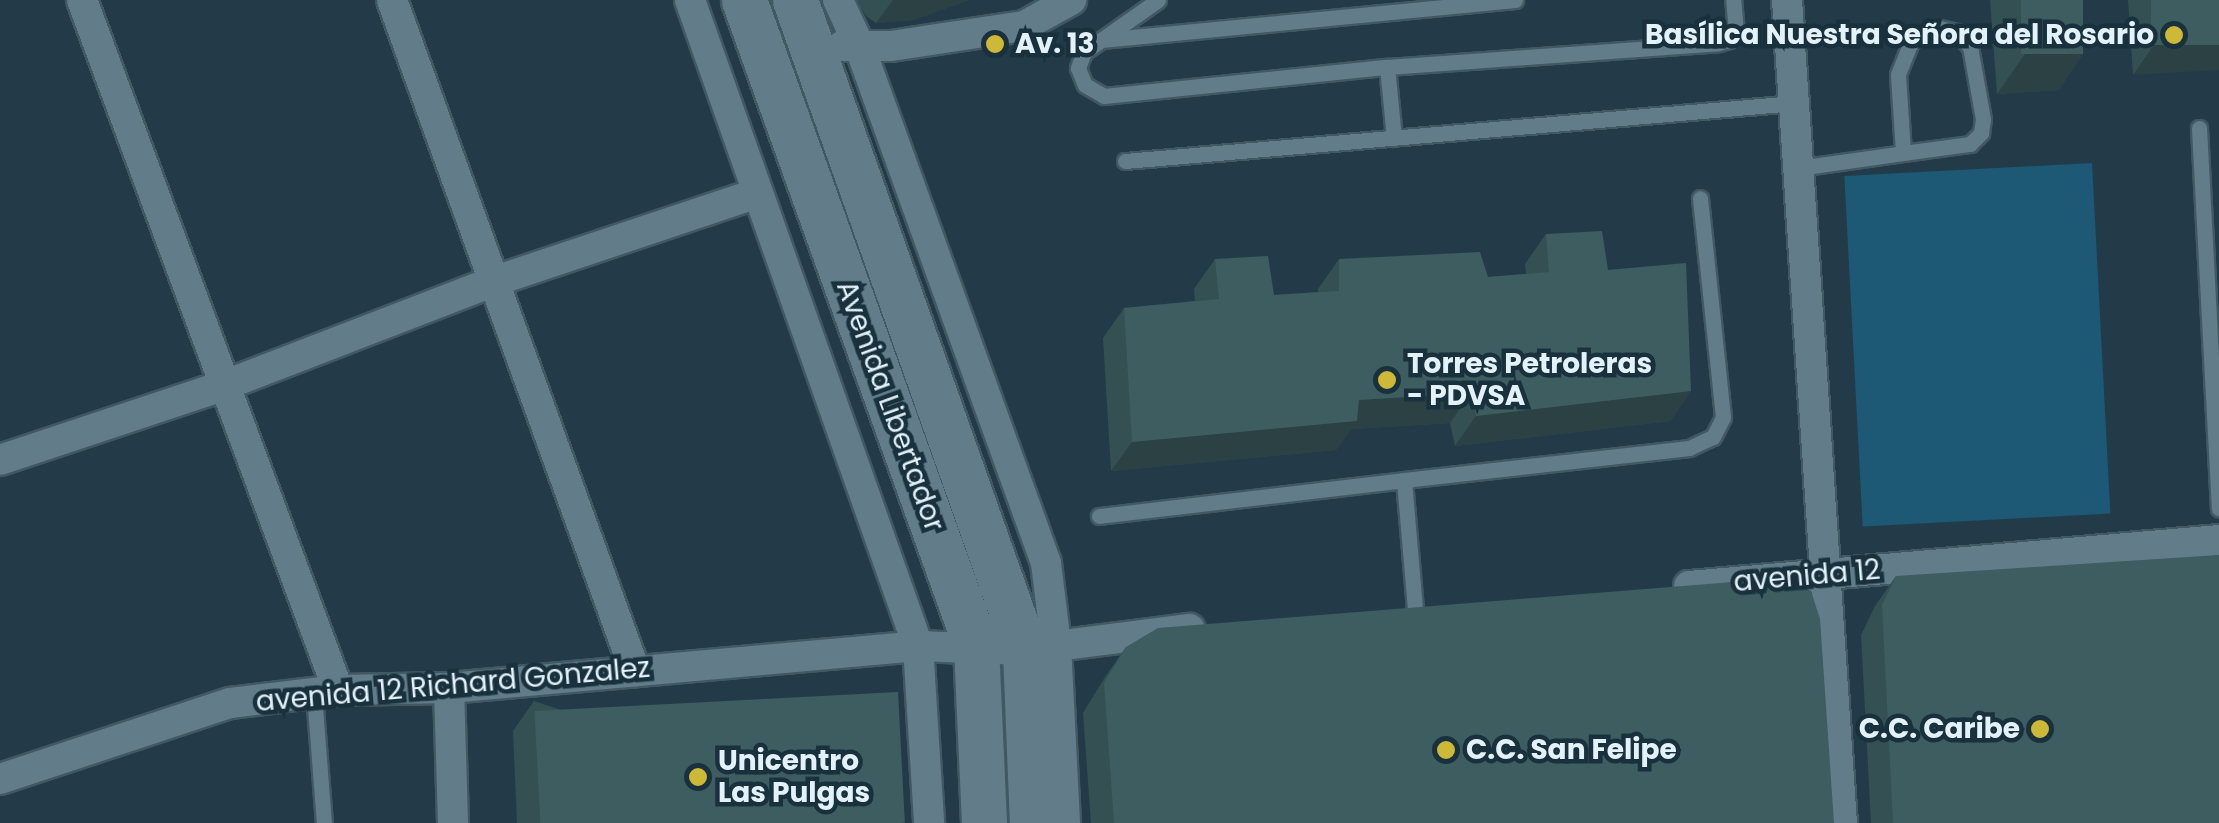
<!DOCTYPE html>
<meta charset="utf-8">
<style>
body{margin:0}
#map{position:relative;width:2219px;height:823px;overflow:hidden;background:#233b48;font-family:Poppins,sans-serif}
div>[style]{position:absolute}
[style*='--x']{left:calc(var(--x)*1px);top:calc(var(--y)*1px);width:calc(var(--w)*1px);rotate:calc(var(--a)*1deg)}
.green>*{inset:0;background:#1d5875;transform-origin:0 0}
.roads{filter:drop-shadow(2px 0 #425863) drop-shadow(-2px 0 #425863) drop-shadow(0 2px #425863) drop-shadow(0 -2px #425863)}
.service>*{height:15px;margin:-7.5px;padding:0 7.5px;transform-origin:7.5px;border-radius:7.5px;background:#627c8a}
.minor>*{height:30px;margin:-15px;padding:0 15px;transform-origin:15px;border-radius:15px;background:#627c8a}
.secondary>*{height:45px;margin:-22.5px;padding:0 22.5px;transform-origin:22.5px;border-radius:22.5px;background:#627c8a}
.wall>*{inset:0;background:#345053}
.shaded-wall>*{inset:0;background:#2b4144}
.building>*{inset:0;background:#3d5d61;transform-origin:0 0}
.dots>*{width:28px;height:28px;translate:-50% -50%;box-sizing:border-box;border:5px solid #19313d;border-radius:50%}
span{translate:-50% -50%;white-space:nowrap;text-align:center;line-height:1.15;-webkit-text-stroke:9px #19313d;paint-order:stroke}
.poi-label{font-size:28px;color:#e3f1f9;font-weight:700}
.right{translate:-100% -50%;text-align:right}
.left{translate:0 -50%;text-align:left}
.street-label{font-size:28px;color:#e3f1f9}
</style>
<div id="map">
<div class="green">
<i style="left:2092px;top:163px;width:351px;height:248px;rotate:87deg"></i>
</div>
<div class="roads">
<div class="service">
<i style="--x:1158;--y:0;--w:90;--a:144.9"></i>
<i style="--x:1084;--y:52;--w:17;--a:111"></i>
<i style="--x:1078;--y:68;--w:18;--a:68"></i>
<i style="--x:1085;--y:85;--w:22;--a:30"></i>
<i style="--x:1104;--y:96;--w:284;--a:-5.9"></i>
<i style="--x:1101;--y:40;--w:416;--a:-5.5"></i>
<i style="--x:2199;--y:128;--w:381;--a:87"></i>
<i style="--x:1394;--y:138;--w:71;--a:-95.6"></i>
<i style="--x:1387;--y:67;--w:332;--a:-4.1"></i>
<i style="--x:1718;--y:43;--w:11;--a:-15"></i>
<i style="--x:1729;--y:40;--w:11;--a:-49"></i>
<i style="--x:1736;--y:32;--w:32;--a:-95"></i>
<i style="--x:1125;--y:161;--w:672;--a:-4.95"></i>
<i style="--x:1798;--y:168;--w:106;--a:-8.1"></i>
<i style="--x:1903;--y:153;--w:68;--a:-7.7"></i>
<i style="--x:1970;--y:144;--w:16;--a:-45"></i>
<i style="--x:1981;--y:133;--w:14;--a:-82"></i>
<i style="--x:1983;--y:119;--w:73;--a:-100.2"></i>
<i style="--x:1970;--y:47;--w:20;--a:-131"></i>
<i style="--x:1957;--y:32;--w:22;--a:-167"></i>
<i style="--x:1936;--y:27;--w:29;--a:149"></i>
<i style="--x:1911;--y:42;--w:35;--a:112"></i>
<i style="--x:1898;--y:75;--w:78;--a:86.3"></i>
<i style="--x:1099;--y:516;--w:307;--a:-6.7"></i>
<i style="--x:1415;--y:609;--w:129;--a:-94.9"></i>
<i style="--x:1404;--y:480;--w:287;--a:-6.4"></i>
<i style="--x:1689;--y:448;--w:26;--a:-25"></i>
<i style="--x:1713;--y:437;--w:22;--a:-63"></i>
<i style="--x:1723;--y:417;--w:220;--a:-96"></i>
<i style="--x:314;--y:694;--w:129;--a:85.6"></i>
</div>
<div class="minor">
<i style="--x:82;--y:0;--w:736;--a:69.64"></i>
<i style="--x:392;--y:0;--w:714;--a:70.09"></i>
<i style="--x:690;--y:0;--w:685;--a:70.56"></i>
<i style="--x:918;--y:646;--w:177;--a:86.4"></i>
<i style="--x:838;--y:0;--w:50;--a:65"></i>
<i style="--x:859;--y:45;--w:551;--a:70.15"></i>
<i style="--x:1046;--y:563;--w:83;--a:83"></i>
<i style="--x:1056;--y:645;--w:178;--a:87.1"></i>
<i style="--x:1787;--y:0;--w:825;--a:86.18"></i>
<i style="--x:842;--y:46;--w:49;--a:0"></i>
<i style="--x:891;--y:46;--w:134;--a:-8.6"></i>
<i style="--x:1024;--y:26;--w:54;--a:-29"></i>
<i style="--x:0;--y:460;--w:237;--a:-18.4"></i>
<i style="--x:225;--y:385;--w:286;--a:-21.1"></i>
<i style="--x:492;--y:282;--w:280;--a:-18.5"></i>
<i style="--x:1689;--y:586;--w:532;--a:-4.96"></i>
<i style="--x:449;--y:688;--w:135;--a:88.3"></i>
<i style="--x:0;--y:779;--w:242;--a:-18.3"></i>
<i style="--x:230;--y:703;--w:109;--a:-6.9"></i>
<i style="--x:338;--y:690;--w:111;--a:-1"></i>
<i style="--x:449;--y:688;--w:471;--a:-5.1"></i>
<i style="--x:918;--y:646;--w:107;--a:2.1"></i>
<i style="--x:1025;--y:650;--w:166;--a:-7.3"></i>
</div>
<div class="secondary">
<i style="--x:744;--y:0;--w:686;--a:70.25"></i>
<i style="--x:976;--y:646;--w:177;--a:87.4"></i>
<i style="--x:795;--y:0;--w:689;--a:70.51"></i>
<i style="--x:1025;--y:650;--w:173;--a:87.7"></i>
</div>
</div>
<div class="wall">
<i style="clip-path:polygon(857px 0,969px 0,913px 20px,876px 23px,866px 16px)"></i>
<i style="clip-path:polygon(1990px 0,2083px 0,2059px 90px,1997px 94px)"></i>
<i style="clip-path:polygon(2128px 0,2219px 0,2133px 75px)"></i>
<i style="clip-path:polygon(1546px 234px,1608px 270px,1691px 391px,1670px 421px,1455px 446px,1450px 423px,1351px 429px,1336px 450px,1111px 471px,1103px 338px,1124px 308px,1195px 301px,1194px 289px,1215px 259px,1274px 295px,1318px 292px,1318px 289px,1339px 259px,1488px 277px,1526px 274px,1525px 264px)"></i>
<i style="clip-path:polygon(1896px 576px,2219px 823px,1871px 823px,1861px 635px,1875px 606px)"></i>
<i style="clip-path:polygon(1126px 647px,1834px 823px,1091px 823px,1083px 713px,1105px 677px)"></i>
<i style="clip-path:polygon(534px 701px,905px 823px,517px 823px,513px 731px)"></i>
</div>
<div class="shaded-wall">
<i style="clip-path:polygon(893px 0,969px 0,913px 20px,876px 23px)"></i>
<i style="clip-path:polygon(2219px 41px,2219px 70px,2133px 75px,2154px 45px)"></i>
<i style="clip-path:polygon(2086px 50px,2059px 90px,1997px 94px,2025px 54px)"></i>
<i style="clip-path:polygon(1691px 391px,1670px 421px,1455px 446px,1476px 416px)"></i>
<i style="clip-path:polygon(1471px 393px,1450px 423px,1351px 429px,1336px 450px,1111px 471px,1132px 442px,1359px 400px)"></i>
</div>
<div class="building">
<i style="left:2021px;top:0;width:62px;height:54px"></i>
<i style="left:2151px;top:0;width:68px;height:45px"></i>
<i style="clip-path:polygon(1602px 231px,1608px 270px,1686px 263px,1691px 391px,1476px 416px,1471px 393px,1359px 400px,1357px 421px,1132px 442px,1124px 308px,1219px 299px,1215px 259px,1268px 256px,1274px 295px,1339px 291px,1339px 259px,1480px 252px,1488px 277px,1549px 272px,1546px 234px)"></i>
<i style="clip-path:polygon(2219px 555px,2219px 823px,1893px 823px,1882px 605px,1896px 576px)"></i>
<i style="clip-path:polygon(1782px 578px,1811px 591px,1820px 619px,1834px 823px,1114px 823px,1104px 683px,1126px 647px,1158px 628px)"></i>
<i style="left:898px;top:692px;width:131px;height:364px;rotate:87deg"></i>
</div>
<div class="dots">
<i style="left:2174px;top:35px;background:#ceb837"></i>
<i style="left:995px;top:44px;background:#ceb837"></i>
<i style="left:1387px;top:380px;background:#ceb837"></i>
<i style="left:2040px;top:729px;background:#ceb837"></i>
<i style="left:1446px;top:750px;background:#ceb837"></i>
<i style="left:698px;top:777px;background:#ceb837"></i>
</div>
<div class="poi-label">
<span class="right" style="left:2154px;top:35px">Basílica Nuestra Señora del Rosario</span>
<span class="left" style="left:1015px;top:44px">Av. 13</span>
<span class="left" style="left:1407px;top:380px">Torres Petroleras<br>- PDVSA</span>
<span class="right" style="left:2020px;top:729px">C.C. Caribe</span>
<span class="left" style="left:1466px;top:750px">C.C. San Felipe</span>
<span class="left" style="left:718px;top:777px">Unicentro<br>Las Pulgas</span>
</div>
<div class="street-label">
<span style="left:890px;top:406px;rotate:70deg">Avenida Libertador</span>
<span style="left:1807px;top:576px;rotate:-5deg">avenida 12</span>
<span style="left:453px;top:685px;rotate:-5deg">avenida 12 Richard Gonzalez</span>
</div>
</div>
